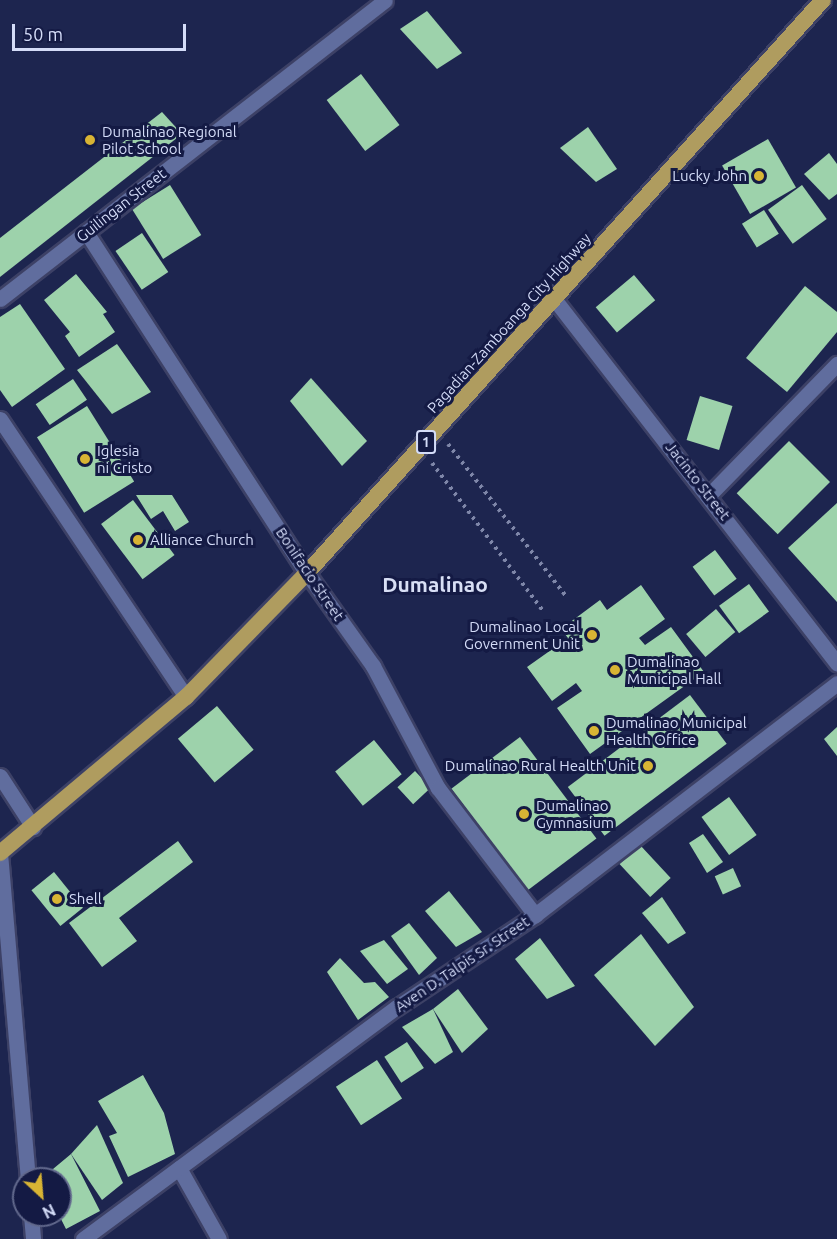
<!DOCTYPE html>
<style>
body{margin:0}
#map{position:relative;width:837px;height:1239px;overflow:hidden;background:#1d254f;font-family:Ubuntu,sans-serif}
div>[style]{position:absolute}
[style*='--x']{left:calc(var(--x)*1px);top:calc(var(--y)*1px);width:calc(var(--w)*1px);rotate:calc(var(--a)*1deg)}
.building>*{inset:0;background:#9dd2ab;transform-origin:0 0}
.path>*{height:4px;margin-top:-2px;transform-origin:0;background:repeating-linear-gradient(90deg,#7f87a9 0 3px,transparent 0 7.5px)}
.roads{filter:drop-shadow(2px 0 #3d4166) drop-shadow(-2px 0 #3d4166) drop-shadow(0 2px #3d4166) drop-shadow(0 -2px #3d4166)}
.minor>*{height:15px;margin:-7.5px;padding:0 7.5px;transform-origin:7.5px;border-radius:7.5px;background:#606d9e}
.secondary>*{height:15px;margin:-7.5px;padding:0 7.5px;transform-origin:7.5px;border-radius:7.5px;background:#606d9e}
.trunk>*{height:16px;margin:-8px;padding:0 8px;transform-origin:8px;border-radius:8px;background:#af9c5f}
.dots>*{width:16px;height:16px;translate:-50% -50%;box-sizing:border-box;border:3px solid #141a44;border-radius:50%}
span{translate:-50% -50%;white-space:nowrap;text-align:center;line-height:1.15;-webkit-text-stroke:6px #141a44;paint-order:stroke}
.shield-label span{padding:2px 4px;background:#141a44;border:2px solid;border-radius:4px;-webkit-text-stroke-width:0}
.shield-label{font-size:14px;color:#d4dcf8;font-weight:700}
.poi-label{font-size:15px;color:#d4dcf8}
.left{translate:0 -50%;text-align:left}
.right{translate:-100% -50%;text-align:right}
.street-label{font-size:15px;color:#d4dcf8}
.district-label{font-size:21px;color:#d8dff5;font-weight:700}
.north{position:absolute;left:12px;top:1167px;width:60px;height:60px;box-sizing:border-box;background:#141a44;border:2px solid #61688c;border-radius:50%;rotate:154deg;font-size:16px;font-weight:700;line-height:24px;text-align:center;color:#d4dcf8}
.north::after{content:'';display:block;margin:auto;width:21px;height:27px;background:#d8b434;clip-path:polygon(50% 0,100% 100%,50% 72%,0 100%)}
.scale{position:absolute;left:12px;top:24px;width:174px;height:27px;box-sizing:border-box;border:3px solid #d4dcf8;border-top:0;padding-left:8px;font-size:18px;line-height:21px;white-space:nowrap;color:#d4dcf8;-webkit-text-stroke:4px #141a44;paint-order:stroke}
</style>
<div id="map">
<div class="building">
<i style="clip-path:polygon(427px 11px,462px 53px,437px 69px,400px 29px)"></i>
<i style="left:361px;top:74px;width:64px;height:43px;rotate:53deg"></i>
<i style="clip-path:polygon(162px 112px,182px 134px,0 277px,0 238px)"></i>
<i style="clip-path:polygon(588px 127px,617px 169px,596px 182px,560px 148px)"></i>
<i style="left:768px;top:139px;width:56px;height:53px;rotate:60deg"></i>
<i style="clip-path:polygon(829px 153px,837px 164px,837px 194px,829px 200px,804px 174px)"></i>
<i style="left:170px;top:185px;width:59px;height:45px;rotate:58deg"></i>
<i style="left:802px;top:185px;width:42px;height:42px;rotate:54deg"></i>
<i style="left:764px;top:210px;width:28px;height:26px;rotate:58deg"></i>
<i style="left:142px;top:233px;width:47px;height:32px;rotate:56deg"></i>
<i style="clip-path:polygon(76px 274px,107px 312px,103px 314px,115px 332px,79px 357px,65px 336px,70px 332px,44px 300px)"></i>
<i style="left:634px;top:275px;width:33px;height:50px;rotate:50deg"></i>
<i style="clip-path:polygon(805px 286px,837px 312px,837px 332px,787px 392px,746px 358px)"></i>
<i style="clip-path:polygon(20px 304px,65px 369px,12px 407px,0 390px,0 317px)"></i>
<i style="clip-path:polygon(117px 344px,151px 392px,112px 414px,77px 370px)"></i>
<i style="clip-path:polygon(311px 378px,367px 441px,342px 466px,290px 401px)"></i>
<i style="left:73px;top:379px;width:25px;height:45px;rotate:56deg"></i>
<i style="left:700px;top:396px;width:34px;height:46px;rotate:17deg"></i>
<i style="left:87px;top:406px;width:89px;height:59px;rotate:58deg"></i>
<i style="left:789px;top:441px;width:58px;height:74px;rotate:45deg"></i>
<i style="clip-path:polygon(136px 495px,172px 495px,189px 522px,175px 531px,163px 511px,151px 519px)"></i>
<i style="left:133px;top:500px;width:69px;height:40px;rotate:53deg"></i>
<i style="clip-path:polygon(837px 503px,837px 602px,788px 548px)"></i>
<i style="left:715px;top:550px;width:36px;height:28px;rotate:53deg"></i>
<i style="left:749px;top:584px;width:34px;height:37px;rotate:54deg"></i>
<i style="clip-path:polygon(641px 585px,665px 619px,639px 638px,645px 645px,671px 627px,704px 672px,590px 754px,557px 708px,582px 691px,576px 683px,552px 701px,527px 667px,568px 638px,561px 629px,600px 600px,607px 610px)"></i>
<i style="left:716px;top:609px;width:30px;height:39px;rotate:50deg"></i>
<i style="left:690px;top:695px;width:61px;height:153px;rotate:53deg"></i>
<i style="left:217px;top:706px;width:57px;height:51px;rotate:50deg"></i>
<i style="clip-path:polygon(837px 727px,837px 756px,824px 739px)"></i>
<i style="left:520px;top:737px;width:127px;height:86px;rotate:53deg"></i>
<i style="left:374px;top:740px;width:44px;height:50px;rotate:51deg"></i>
<i style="left:415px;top:771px;width:23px;height:24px;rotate:47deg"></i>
<i style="left:729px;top:797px;width:47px;height:34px;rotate:54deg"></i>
<i style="clip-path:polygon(703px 834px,723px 862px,707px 873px,689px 843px)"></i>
<i style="clip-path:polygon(178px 841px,193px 862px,119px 918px,137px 941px,102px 967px,69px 923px)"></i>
<i style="left:640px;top:845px;width:45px;height:28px;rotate:47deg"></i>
<i style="left:733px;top:868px;width:20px;height:20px;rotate:66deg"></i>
<i style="left:54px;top:872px;width:46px;height:29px;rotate:51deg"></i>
<i style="clip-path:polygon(449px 891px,482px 932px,456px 947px,425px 911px)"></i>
<i style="clip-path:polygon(662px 897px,686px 933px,668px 944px,642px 913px)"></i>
<i style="clip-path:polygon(409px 923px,437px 958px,419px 975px,391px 936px)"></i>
<i style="clip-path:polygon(641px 934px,694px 1007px,655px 1046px,594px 975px)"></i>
<i style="clip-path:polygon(540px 938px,575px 986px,547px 999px,515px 959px)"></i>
<i style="clip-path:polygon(384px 940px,408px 969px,387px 984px,360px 951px)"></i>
<i style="clip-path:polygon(340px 958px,364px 983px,375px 982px,389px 997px,358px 1020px,327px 972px)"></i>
<i style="clip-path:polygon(458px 989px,488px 1029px,462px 1053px,433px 1009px)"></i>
<i style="clip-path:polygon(433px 1009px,453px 1052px,435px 1064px,402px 1027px)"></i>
<i style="left:407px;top:1042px;width:31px;height:27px;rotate:57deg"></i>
<i style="left:377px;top:1060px;width:46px;height:49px;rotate:57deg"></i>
<i style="clip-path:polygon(143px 1075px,164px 1113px,175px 1154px,128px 1177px,109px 1136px,117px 1133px,98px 1101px)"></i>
<i style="clip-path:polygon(97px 1125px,123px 1183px,102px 1200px,71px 1154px)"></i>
<i style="clip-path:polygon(71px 1154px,100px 1211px,66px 1229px,59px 1215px,60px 1179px,41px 1179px)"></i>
</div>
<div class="path">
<i style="--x:448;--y:444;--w:192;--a:52.2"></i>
<i style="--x:432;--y:463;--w:186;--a:53.1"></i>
</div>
<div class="roads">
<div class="minor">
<i style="--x:86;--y:232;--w:406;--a:57.1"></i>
<i style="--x:307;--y:573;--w:114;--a:54.6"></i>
<i style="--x:373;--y:666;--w:138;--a:62"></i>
<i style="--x:438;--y:788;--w:160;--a:52.6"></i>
<i style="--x:0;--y:299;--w:487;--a:-37.8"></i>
<i style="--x:555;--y:300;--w:460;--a:52.2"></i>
<i style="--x:0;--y:419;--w:334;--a:56.2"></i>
<i style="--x:710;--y:494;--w:182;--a:-45.7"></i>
<i style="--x:0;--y:853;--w:327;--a:85.1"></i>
<i style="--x:179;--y:1168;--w:81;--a:60.6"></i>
<i style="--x:31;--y:1215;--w:24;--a:85"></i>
<i style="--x:83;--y:1239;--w:390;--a:-36.5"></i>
<i style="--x:397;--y:1007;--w:166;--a:-33.7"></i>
<i style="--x:535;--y:915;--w:381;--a:-37.5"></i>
</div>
<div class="secondary">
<i style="--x:0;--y:776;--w:61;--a:57.1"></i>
</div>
<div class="trunk">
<i style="--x:0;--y:853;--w:243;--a:-40"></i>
<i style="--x:186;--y:697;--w:173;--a:-45.7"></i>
<i style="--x:307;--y:573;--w:771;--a:-48"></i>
</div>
</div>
<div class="dots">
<i style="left:90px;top:140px;background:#d8b434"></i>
<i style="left:759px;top:176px;background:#d8b434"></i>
<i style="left:85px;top:459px;background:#d8b434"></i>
<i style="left:138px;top:540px;background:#d8b434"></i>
<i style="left:592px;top:635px;background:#d8b434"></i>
<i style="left:615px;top:670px;background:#d8b434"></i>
<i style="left:594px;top:731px;background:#d8b434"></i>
<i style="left:648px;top:766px;background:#d8b434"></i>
<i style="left:524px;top:814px;background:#d8b434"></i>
<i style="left:57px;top:899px;background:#d8b434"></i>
</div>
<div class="shield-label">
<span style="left:426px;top:442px">1</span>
</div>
<div class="poi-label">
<span class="left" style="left:102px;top:140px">Dumalinao Regional<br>Pilot School</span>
<span class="right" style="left:747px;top:176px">Lucky John</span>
<span class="left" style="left:97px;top:459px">Iglesia<br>ni Cristo</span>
<span class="left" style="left:150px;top:540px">Alliance Church</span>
<span class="right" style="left:580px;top:635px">Dumalinao Local<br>Government Unit</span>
<span class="left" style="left:627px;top:670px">Dumalinao<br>Municipal Hall</span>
<span class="left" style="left:606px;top:731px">Dumalinao Municipal<br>Health Office</span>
<span class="right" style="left:636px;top:766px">Dumalinao Rural Health Unit</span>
<span class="left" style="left:536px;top:814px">Dumalinao<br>Gymnasium</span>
<span class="left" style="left:69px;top:899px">Shell</span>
</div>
<div class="street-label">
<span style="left:121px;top:205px;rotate:-38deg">Guilingan Street</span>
<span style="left:509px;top:323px;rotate:-48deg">Pagadian-Zamboanga City Highway</span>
<span style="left:698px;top:481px;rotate:52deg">Jacinto Street</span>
<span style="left:310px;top:574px;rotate:56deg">Bonifacio Street</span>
<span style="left:462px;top:964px;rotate:-34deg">Aven D. Talpis Sr. Street</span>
</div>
<div class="district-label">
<span style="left:435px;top:584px">Dumalinao</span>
</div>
<div class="north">N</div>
<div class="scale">50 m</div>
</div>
